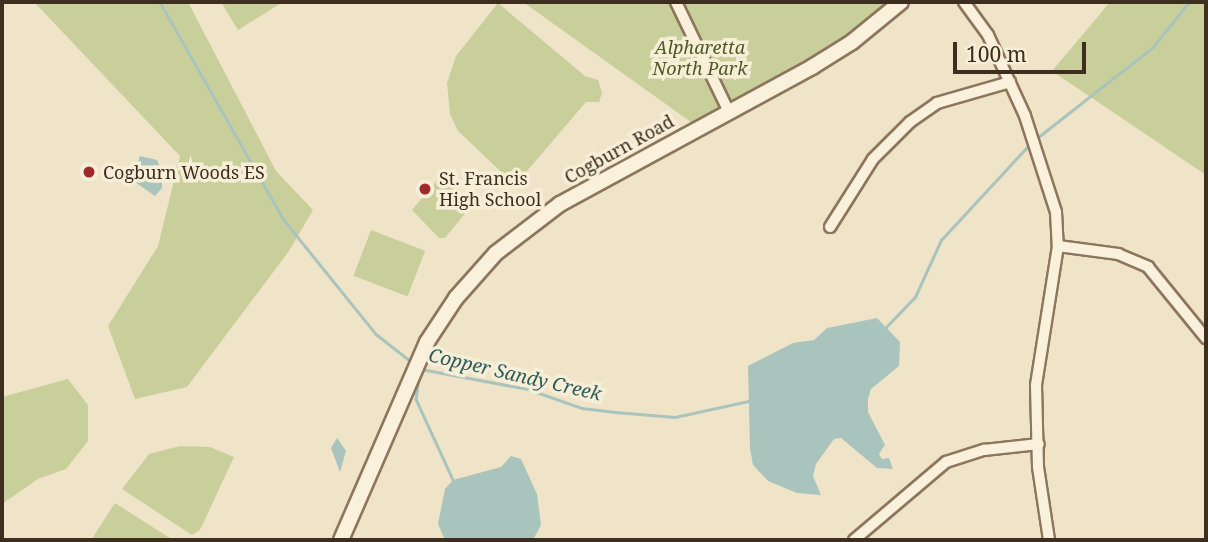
<!DOCTYPE html>
<style>
body{margin:0}
#map{position:relative;width:1208px;height:542px;overflow:hidden;background:#f0e4c8;font-family:"Noto Serif",serif}
div>[style]{position:absolute}
[style*='--x']{left:calc(var(--x)*1px);top:calc(var(--y)*1px);width:calc(var(--w)*1px);rotate:calc(var(--a)*1deg)}
.green>*{inset:0;background:#c9cf9b;transform-origin:0 0}
.water>*{inset:0;background:#a9c4bc}
.stream>*{height:2.5px;margin:-1.25px;padding:0 1.25px;transform-origin:1.25px;border-radius:1.25px;background:#a9c4bc}
.roads{filter:drop-shadow(2px 0 #8d765c) drop-shadow(-2px 0 #8d765c) drop-shadow(0 2px #8d765c) drop-shadow(0 -2px #8d765c)}
.street>*{height:10px;margin:-5px;padding:0 5px;transform-origin:5px;border-radius:5px;background:#faf1dc}
.secondary>*{height:14px;margin:-7px;padding:0 7px;transform-origin:7px;border-radius:7px;background:#faf1dc}
.dots>*{width:19px;height:19px;translate:-50% -50%;box-sizing:border-box;border:4px solid #f7eed8;border-radius:50%}
span{translate:-50% -50%;white-space:nowrap;text-align:center;line-height:1.15;-webkit-text-stroke:7px #f7eed8;paint-order:stroke}
.park-label{font-size:18px;color:#4d5a26;font-style:italic}
.street-label{font-size:18px;color:#3d2e20}
.poi-label{font-size:18px;color:#3d2e20}
.left{translate:0 -50%;text-align:left}
.water-label{font-size:19px;color:#2f5d5a;font-style:italic}
.frame{position:absolute;inset:0;border:4px solid #3d2e20;pointer-events:none}
.scale{position:absolute;left:953px;top:42px;width:133px;height:32px;box-sizing:border-box;border:4px solid #3d2e20;border-top:0;padding-left:9px;font-size:21px;line-height:24px;white-space:nowrap;color:#3d2e20;-webkit-text-stroke:5px #f7eed8;paint-order:stroke}
</style>
<div id="map">
<div class="green">
<i style="clip-path:polygon(34px 2px,188px 2px,276px 171px,313px 210px,289px 251px,187px 387px,135px 399px,108px 326px,158px 246px,180px 156px)"></i>
<i style="clip-path:polygon(221px 2px,283px 2px,238px 30px)"></i>
<i style="clip-path:polygon(523px 2px,898px 2px,764px 94px,695px 125px)"></i>
<i style="clip-path:polygon(1110px 2px,1206px 2px,1206px 175px,1052px 71px)"></i>
<i style="clip-path:polygon(498px 3px,585px 76px,598px 80px,602px 93px,599px 102px,586px 102px,515px 185px,458px 131px,450px 114px,447px 83px,456px 56px)"></i>
<i style="clip-path:polygon(444px 178px,471px 206px,445px 238px,439px 238px,412px 210px,438px 179px)"></i>
<i style="left:371px;top:230px;width:58px;height:49px;rotate:21deg"></i>
<i style="clip-path:polygon(68px 379px,88px 405px,88px 441px,66px 469px,38px 479px,2px 504px,2px 397px)"></i>
<i style="clip-path:polygon(180px 446px,210px 447px,234px 457px,200px 530px,192px 535px,122px 489px,149px 454px)"></i>
<i style="clip-path:polygon(115px 503px,173px 540px,91px 540px)"></i>
</div>
<div class="water">
<i style="clip-path:polygon(140px 156px,157px 160px,162px 172px,162px 188px,155px 196px,132px 180px)"></i>
<i style="clip-path:polygon(877px 318px,900px 342px,899px 366px,871px 389px,868px 399px,868px 412px,885px 445px,879px 454px,882px 459px,889px 458px,893px 469px,877px 468px,841px 438px,834px 439px,816px 464px,813px 476px,821px 495px,797px 493px,768px 481px,753px 465px,750px 449px,748px 366px,793px 343px,814px 340px,827px 328px)"></i>
<i style="clip-path:polygon(337px 438px,346px 451px,340px 472px,331px 448px)"></i>
<i style="clip-path:polygon(511px 456px,521px 459px,537px 494px,541px 525px,533px 540px,445px 540px,438px 524px,445px 489px,453px 480px,501px 467px)"></i>
</div>
<div class="stream">
<i style="--x:160;--y:2;--w:251;--a:60.4"></i>
<i style="--x:284;--y:220;--w:146;--a:51.1"></i>
<i style="--x:376;--y:334;--w:47;--a:38.1"></i>
<i style="--x:1037;--y:138;--w:147;--a:-38.1"></i>
<i style="--x:1153;--y:47;--w:58;--a:-51.3"></i>
<i style="--x:886;--y:327;--w:42;--a:-46"></i>
<i style="--x:915;--y:297;--w:63;--a:-65.5"></i>
<i style="--x:941;--y:240;--w:128;--a:-47.2"></i>
<i style="--x:421;--y:369;--w:109;--a:10.6"></i>
<i style="--x:528;--y:389;--w:57;--a:19.4"></i>
<i style="--x:582;--y:408;--w:33;--a:7"></i>
<i style="--x:615;--y:412;--w:60;--a:4.8"></i>
<i style="--x:675;--y:417;--w:76;--a:-12.2"></i>
<i style="--x:419;--y:376;--w:23;--a:97"></i>
<i style="--x:416;--y:399;--w:89;--a:65.4"></i>
</div>
<div class="roads">
<div class="street">
<i style="--x:676;--y:2;--w:122;--a:64.3"></i>
<i style="--x:964;--y:2;--w:41;--a:54"></i>
<i style="--x:988;--y:35;--w:89;--a:65.4"></i>
<i style="--x:1025;--y:116;--w:101;--a:72.1"></i>
<i style="--x:1056;--y:212;--w:34;--a:87"></i>
<i style="--x:1058;--y:246;--w:141;--a:99"></i>
<i style="--x:1036;--y:385;--w:82;--a:88.6"></i>
<i style="--x:1038;--y:467;--w:74;--a:81.4"></i>
<i style="--x:830;--y:227;--w:80;--a:-57.7"></i>
<i style="--x:873;--y:159;--w:52;--a:-45"></i>
<i style="--x:910;--y:122;--w:33;--a:-35"></i>
<i style="--x:937;--y:103;--w:76;--a:-16"></i>
<i style="--x:1058;--y:246;--w:61;--a:7.6"></i>
<i style="--x:1118;--y:254;--w:33;--a:23"></i>
<i style="--x:1148;--y:267;--w:92;--a:50.8"></i>
<i style="--x:854;--y:540;--w:121;--a:-40.3"></i>
<i style="--x:946;--y:462;--w:40;--a:-18"></i>
<i style="--x:984;--y:450;--w:55;--a:-6.2"></i>
</div>
<div class="secondary">
<i style="--x:341;--y:540;--w:216;--a:-66.5"></i>
<i style="--x:427;--y:342;--w:53;--a:-56.6"></i>
<i style="--x:456;--y:298;--w:60;--a:-48.4"></i>
<i style="--x:496;--y:253;--w:81;--a:-37.4"></i>
<i style="--x:560;--y:204;--w:287;--a:-28.5"></i>
<i style="--x:812;--y:67;--w:47;--a:-32"></i>
<i style="--x:852;--y:42;--w:63;--a:-39.2"></i>
</div>
</div>
<div class="dots">
<i style="left:89px;top:172px;background:#9e2a2b"></i>
<i style="left:425px;top:189px;background:#9e2a2b"></i>
</div>
<div class="park-label">
<span style="left:700px;top:58px">Alpharetta<br>North Park</span>
</div>
<div class="street-label">
<span style="left:619px;top:149px;rotate:-29deg">Cogburn Road</span>
</div>
<div class="poi-label">
<span class="left" style="left:103px;top:172px">Cogburn Woods ES</span>
<span class="left" style="left:439px;top:189px">St. Francis<br>High School</span>
</div>
<div class="water-label">
<span style="left:515px;top:375px;rotate:13deg">Copper Sandy Creek</span>
</div>
<div class="frame"></div>
<div class="scale">100 m</div>
</div>
